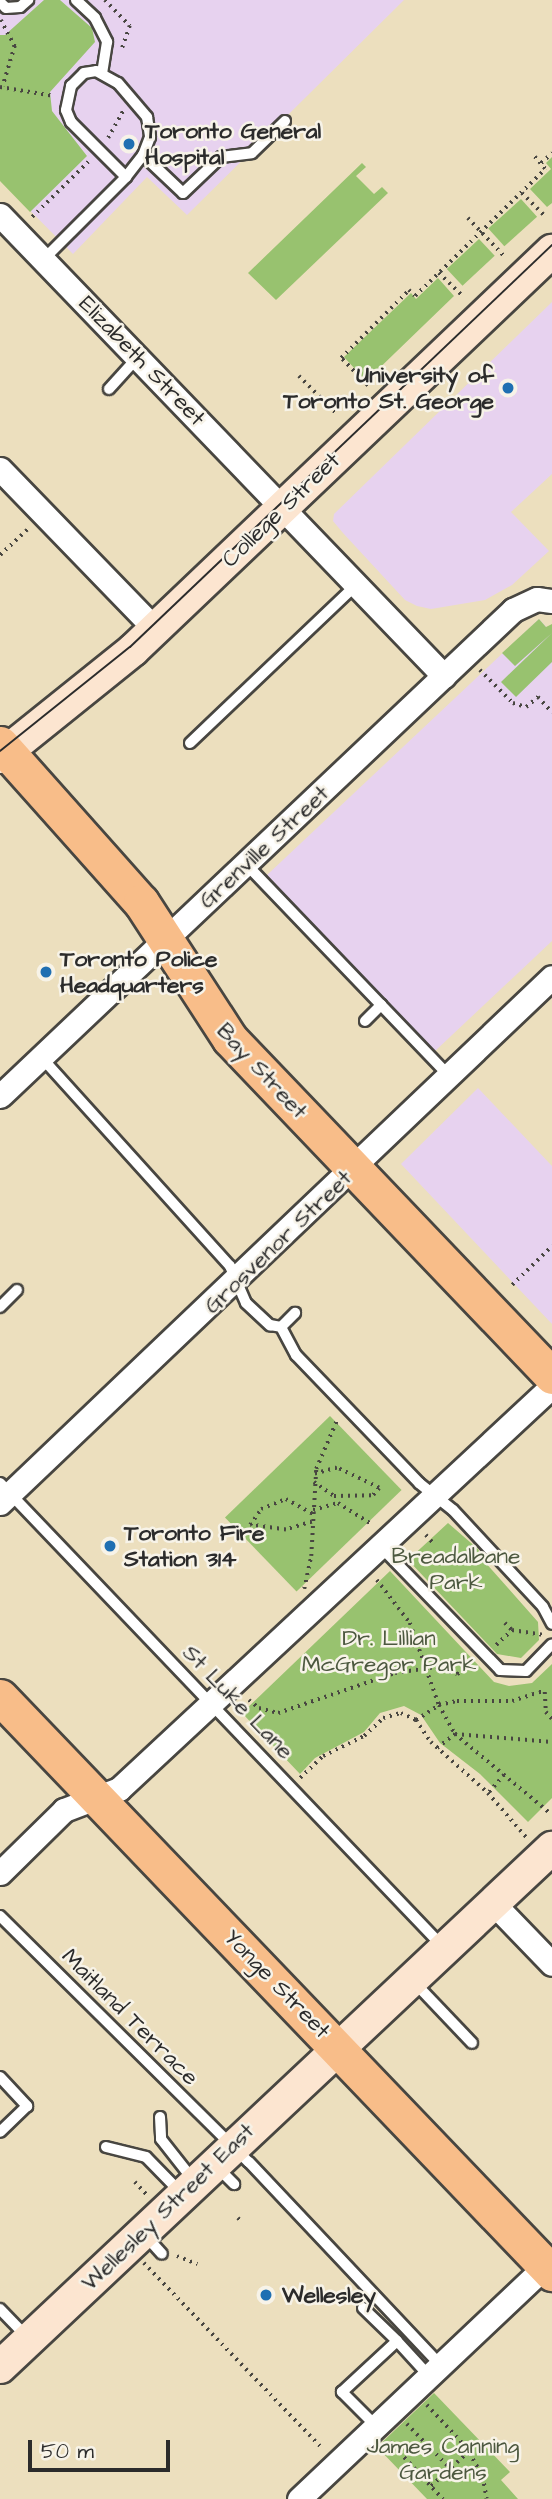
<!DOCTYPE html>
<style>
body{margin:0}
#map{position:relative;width:552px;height:2499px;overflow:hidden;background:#ecdfbe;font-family:"Architects Daughter",sans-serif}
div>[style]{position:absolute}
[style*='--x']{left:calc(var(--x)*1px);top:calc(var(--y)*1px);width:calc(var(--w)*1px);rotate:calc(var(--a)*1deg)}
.built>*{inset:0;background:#e7d2ef}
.green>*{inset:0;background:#98c26f;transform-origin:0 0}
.path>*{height:3.5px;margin-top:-1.75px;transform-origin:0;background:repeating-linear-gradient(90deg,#484641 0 2px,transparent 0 7px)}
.roads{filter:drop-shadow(2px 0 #484641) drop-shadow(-2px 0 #484641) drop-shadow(0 2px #484641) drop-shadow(0 -2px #484641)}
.lane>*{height:10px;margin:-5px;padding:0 5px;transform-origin:5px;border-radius:5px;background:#fff}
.street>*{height:23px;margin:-11.5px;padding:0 11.5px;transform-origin:11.5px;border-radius:11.5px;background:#fff}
.secondary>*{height:32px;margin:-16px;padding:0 16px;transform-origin:16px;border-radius:16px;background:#fce5d0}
.primary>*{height:35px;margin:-17.5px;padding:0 17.5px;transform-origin:17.5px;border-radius:17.5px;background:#f8bd89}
.tram>*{height:2px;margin:-1px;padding:0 1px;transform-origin:1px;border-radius:1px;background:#2b2b2b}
.dots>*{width:19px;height:19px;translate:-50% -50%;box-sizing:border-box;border:4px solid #f7f3e8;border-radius:50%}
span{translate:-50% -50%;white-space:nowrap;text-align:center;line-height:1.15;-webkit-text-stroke:5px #f7f3e8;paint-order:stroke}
.poi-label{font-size:23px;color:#2b2b2b;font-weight:700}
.left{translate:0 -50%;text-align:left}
.right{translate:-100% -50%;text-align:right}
.street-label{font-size:23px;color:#2b2b2b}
.park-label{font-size:23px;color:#4c583f}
.scale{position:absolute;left:28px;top:2440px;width:142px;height:32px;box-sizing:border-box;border:4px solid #2b2b2b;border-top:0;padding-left:9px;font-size:21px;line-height:24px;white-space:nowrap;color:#2b2b2b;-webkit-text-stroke:5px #f7f3e8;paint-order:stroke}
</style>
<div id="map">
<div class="built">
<i style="clip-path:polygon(0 0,404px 0,187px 215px,147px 177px,73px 254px,0 180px)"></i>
<i style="clip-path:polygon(552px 302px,552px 474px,511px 512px,549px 551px,512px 585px,485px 600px,431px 609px,417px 606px,405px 600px,343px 533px,333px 521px,334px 514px)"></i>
<i style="clip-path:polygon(539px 619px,552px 633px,552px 941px,434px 1052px,267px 875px)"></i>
<i style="clip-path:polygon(478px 1088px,552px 1166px,552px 1324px,401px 1164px)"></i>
</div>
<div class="green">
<i style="clip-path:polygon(44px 0,60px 0,92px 28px,95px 42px,50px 92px,52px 111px,87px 156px,30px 212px,0 181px,0 35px,5px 35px)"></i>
<i style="clip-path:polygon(552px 157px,552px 203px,547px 207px,530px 189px,551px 169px,546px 163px)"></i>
<i style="clip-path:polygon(362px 163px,366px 167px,356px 176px,374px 194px,382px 187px,388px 193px,276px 300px,248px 273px)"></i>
<i style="left:521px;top:199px;width:24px;height:44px;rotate:48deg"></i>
<i style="left:479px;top:239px;width:23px;height:44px;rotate:47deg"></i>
<i style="clip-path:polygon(438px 278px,454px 296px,366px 381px,344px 357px,411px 293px,416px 299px)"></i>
<i style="clip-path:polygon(539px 619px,546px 627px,552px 624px,552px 662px,516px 697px,501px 682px,552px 633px,515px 666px,502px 653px)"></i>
<i style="left:330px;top:1416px;width:103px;height:146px;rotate:46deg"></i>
<i style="clip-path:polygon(448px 1523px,478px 1549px,484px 1561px,538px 1622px,539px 1640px,521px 1658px,497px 1654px,408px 1560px)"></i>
<i style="clip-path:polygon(390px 1571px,494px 1682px,509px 1686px,532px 1683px,552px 1664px,552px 1798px,528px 1822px,480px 1774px,440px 1743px,421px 1715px,404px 1706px,380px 1713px,364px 1732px,315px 1758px,300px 1774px,242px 1713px)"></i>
<i style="clip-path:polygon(434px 2393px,510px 2472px,501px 2480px,518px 2499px,427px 2499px,377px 2447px)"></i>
</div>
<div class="path">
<i style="--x:105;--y:0;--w:36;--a:46"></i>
<i style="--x:130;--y:26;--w:24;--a:109"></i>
<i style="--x:1;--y:20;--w:30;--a:62"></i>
<i style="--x:15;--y:46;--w:42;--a:106.7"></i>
<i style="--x:0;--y:87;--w:55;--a:9.5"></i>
<i style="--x:108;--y:138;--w:31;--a:-61"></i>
<i style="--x:541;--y:163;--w:15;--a:-42"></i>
<i style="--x:522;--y:193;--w:33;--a:45"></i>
<i style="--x:32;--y:217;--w:81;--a:-44.5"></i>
<i style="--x:468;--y:218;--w:52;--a:46.5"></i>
<i style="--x:439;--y:273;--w:33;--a:44"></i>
<i style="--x:299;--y:376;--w:54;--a:45"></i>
<i style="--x:368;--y:386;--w:39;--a:-134"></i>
<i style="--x:341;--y:358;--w:96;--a:-45"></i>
<i style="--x:409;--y:290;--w:8;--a:45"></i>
<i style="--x:415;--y:296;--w:182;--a:-44.3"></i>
<i style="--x:545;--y:169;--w:20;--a:-131"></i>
<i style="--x:0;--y:555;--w:40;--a:-43"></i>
<i style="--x:480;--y:670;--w:47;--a:45"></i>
<i style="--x:513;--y:703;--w:14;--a:17"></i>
<i style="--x:526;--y:707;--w:16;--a:-40"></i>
<i style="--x:538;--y:697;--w:21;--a:47"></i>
<i style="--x:512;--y:1285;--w:56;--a:-44.3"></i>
<i style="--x:314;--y:1482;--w:24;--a:35"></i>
<i style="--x:334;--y:1496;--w:39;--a:-1"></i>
<i style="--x:373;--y:1495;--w:9;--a:-49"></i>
<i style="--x:379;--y:1488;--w:47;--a:-154.5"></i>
<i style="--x:337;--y:1468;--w:23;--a:165"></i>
<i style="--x:313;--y:1510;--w:26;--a:-16"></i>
<i style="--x:338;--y:1503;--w:41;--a:32.2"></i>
<i style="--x:312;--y:1522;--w:27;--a:163"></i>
<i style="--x:286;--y:1530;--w:36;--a:-172"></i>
<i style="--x:250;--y:1525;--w:19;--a:-55"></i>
<i style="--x:261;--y:1509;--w:27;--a:-22"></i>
<i style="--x:286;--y:1499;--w:31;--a:29"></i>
<i style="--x:426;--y:1535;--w:12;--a:48"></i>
<i style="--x:377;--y:1580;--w:54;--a:52.5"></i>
<i style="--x:410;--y:1623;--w:87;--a:70.5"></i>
<i style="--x:439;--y:1705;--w:33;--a:61"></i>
<i style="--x:455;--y:1734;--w:125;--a:39.8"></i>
<i style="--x:304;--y:1589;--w:34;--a:-78"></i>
<i style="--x:311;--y:1556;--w:87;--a:-86.7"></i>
<i style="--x:316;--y:1469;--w:53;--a:-66.8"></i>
<i style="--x:505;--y:1623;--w:10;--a:45"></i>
<i style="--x:512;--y:1630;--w:31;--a:9"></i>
<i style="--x:496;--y:1645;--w:22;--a:-43"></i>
<i style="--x:249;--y:1700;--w:13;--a:39"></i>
<i style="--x:259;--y:1708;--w:20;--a:15"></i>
<i style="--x:278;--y:1713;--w:124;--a:-18.9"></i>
<i style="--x:395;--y:1673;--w:41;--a:-8.3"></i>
<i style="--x:436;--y:1667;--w:22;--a:18"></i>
<i style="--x:457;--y:1674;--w:20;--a:-27"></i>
<i style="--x:416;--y:1720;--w:27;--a:-33"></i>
<i style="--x:439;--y:1705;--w:18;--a:-13"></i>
<i style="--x:457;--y:1701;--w:55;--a:0"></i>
<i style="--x:512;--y:1701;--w:28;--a:-18"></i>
<i style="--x:539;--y:1692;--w:6;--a:0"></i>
<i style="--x:545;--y:1692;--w:20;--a:87"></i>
<i style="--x:546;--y:1712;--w:9;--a:49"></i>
<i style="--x:437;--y:1748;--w:23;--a:-38"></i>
<i style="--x:455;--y:1734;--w:97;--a:4.7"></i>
<i style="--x:300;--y:1778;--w:32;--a:-44"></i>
<i style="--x:323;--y:1756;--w:46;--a:-26"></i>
<i style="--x:364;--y:1736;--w:26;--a:-43"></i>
<i style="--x:383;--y:1718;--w:19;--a:-16"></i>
<i style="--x:401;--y:1713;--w:17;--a:25"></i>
<i style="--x:416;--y:1720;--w:27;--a:56"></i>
<i style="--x:431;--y:1742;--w:76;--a:41.8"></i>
<i style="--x:488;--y:1793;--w:60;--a:49.1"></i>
<i style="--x:489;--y:1792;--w:23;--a:-49"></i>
<i style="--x:135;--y:2182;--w:19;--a:47"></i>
<i style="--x:238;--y:2218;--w:6;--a:45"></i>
<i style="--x:177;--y:2256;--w:22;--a:22"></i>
<i style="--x:144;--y:2263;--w:258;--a:46.1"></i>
<i style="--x:427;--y:2405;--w:57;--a:47.1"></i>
<i style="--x:466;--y:2447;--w:34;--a:60"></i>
<i style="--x:483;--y:2477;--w:22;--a:80"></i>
<i style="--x:407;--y:2424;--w:62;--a:45.7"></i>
<i style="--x:390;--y:2442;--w:78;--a:47.1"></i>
<i style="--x:431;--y:2486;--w:49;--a:-42.5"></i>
</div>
<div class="roads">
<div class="lane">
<i style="--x:76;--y:0;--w:26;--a:43"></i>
<i style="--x:95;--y:18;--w:27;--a:63"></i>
<i style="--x:107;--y:42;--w:31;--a:99"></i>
<i style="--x:0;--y:2;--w:8;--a:45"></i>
<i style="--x:6;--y:8;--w:14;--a:-4"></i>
<i style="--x:20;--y:7;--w:11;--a:-41"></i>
<i style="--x:96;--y:71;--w:25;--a:29"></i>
<i style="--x:118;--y:83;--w:45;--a:49.5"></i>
<i style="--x:147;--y:117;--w:20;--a:81"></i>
<i style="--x:150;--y:137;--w:19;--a:111"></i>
<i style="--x:143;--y:155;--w:28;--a:128"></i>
<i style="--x:126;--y:177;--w:78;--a:-135"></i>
<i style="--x:71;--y:122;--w:13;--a:-113"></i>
<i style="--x:66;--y:110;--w:25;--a:-78"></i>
<i style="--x:71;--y:86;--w:18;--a:-45"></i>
<i style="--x:84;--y:73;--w:12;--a:-9"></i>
<i style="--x:143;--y:155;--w:55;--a:43.5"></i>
<i style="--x:183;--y:193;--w:52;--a:-43.5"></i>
<i style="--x:221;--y:157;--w:31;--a:-7"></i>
<i style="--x:252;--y:153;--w:46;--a:-44.1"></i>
<i style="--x:44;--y:259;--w:116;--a:-45"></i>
<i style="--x:109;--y:389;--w:43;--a:-47.8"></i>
<i style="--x:190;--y:743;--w:228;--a:-43.6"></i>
<i style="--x:245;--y:863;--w:295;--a:46.2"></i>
<i style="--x:365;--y:1021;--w:23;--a:-45"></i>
<i style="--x:42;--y:1058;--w:280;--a:47.9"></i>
<i style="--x:230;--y:1266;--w:40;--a:66.6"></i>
<i style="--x:246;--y:1303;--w:33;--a:43"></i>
<i style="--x:270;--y:1325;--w:11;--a:10"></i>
<i style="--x:281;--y:1327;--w:32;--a:62"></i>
<i style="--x:296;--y:1355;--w:178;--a:46.1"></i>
<i style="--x:419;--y:1483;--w:43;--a:38.5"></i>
<i style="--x:453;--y:1510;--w:132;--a:47.1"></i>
<i style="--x:543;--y:1607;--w:19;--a:62"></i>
<i style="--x:0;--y:1307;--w:24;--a:-45"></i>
<i style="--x:281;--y:1327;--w:20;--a:-45"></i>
<i style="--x:0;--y:1483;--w:643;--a:46.32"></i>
<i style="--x:381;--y:1547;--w:171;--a:45.9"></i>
<i style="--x:500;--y:1670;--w:26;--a:2"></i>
<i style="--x:526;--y:1671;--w:37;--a:-46"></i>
<i style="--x:0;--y:1916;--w:350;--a:44.7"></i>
<i style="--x:249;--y:2162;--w:279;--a:46.7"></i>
<i style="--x:414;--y:1982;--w:84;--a:46.4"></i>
<i style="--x:0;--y:2077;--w:40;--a:47"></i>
<i style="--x:27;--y:2106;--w:37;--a:136"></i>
<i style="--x:160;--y:2117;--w:22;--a:87"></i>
<i style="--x:161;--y:2139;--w:53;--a:51.8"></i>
<i style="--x:106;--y:2147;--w:41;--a:14"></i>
<i style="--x:146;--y:2157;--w:50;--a:45.8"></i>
<i style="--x:218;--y:2168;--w:23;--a:45"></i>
<i style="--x:145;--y:2235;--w:25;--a:48"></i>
<i style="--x:363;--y:2308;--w:47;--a:44.1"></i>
<i style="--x:0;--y:2309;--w:39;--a:46"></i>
<i style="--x:375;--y:2425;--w:47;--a:-135"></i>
<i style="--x:342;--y:2392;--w:75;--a:-42.8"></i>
<i style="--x:397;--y:2341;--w:46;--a:47.6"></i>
</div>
<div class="street">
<i style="--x:0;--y:215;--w:640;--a:46.08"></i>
<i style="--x:0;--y:469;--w:223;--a:45.9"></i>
<i style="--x:0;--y:1096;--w:707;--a:-43.45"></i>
<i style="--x:513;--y:610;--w:26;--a:-25"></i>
<i style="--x:537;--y:599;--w:15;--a:8"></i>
<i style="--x:0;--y:1503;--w:762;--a:-43.62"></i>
<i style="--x:0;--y:1873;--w:90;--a:-44.5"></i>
<i style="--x:64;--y:1810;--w:59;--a:-20.9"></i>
<i style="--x:119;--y:1789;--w:592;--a:-42.94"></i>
<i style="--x:494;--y:1904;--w:83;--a:46"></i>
<i style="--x:299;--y:2499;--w:339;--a:-43.4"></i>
</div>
<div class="secondary">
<i style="--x:0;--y:757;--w:171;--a:-38.8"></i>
<i style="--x:133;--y:650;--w:579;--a:-43.6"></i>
<i style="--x:0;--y:2367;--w:758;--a:-43.24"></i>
</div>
<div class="primary">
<i style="--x:0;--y:744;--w:212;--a:48.3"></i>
<i style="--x:141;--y:902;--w:163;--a:57"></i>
<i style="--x:230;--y:1039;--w:466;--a:46.3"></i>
<i style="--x:0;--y:1697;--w:798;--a:46.22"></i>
</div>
</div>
<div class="tram">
<i style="--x:0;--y:751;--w:166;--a:-38.7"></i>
<i style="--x:130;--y:647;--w:583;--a:-43.61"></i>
</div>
<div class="dots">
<i style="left:129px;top:144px;background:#1f6fb2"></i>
<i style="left:508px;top:388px;background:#1f6fb2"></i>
<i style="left:46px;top:972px;background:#1f6fb2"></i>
<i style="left:110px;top:1546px;background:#1f6fb2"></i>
<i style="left:266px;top:2295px;background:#1f6fb2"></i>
</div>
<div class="poi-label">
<span class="left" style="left:145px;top:144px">Toronto General<br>Hospital</span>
<span class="right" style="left:494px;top:388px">University of<br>Toronto St. George</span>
<span class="left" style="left:60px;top:972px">Toronto Police<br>Headquarters</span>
<span class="left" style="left:124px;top:1546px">Toronto Fire<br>Station 314</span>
<span class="left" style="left:282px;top:2295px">Wellesley</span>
</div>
<div class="street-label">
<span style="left:142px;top:361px;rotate:46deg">Elizabeth Street</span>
<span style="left:281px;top:510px;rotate:-44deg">College Street</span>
<span style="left:264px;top:847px;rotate:-43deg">Grenville Street</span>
<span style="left:262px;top:1071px;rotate:47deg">Bay Street</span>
<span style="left:278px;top:1242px;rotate:-44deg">Grosvenor Street</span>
<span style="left:238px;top:1702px;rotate:46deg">St Luke Lane</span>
<span style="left:277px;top:1984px;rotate:46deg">Yonge Street</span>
<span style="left:130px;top:2017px;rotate:45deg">Maitland Terrace</span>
<span style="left:168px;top:2207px;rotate:-44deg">Wellesley Street East</span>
</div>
<div class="park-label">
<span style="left:456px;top:1569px">Breadalbane<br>Park</span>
<span style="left:389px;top:1651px">Dr. Lillian<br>McGregor Park</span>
<span style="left:443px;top:2459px">James Canning<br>Gardens</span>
</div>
<div class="scale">50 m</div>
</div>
